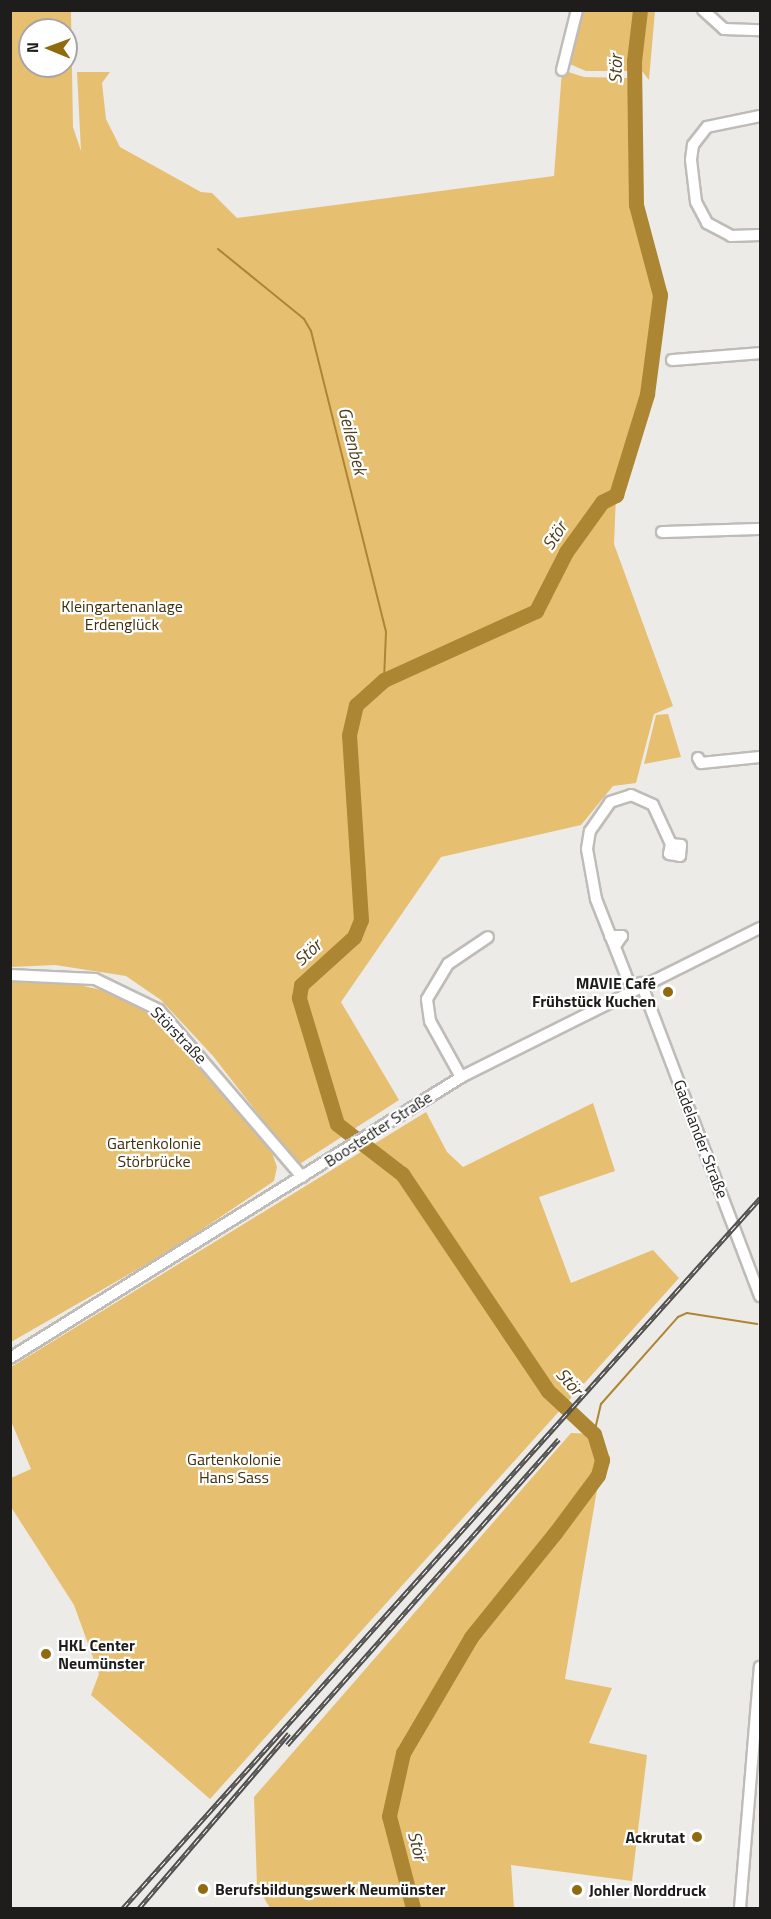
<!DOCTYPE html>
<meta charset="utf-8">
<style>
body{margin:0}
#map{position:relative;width:771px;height:1919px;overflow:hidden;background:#edebe7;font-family:"Titillium Web",sans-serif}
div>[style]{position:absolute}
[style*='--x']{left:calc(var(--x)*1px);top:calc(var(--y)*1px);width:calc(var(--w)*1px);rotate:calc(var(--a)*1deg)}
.green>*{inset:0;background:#e7bf71}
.stream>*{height:2px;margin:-1px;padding:0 1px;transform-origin:1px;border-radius:1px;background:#ad8633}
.river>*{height:15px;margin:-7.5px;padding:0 7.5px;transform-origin:7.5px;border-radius:7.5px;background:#ad8633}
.roads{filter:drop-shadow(2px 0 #bfbcb8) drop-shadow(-2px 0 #bfbcb8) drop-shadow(0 2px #bfbcb8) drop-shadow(0 -2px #bfbcb8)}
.minor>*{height:10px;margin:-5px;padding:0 5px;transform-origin:5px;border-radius:5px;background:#fff}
.rail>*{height:4.5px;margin-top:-2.25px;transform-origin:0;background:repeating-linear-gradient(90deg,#fff 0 7px,#504e4d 0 14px);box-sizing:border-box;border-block:2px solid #504e4d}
.dots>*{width:16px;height:16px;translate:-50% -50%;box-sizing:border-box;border:3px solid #fff;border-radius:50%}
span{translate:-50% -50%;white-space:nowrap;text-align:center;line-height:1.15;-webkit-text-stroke:4.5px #fff;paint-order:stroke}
.park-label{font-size:16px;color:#40300c}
.poi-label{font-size:16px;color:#1e1d1c;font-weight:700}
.right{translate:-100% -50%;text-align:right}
.left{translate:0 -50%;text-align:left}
.street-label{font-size:16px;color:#1e1d1c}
.water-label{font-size:18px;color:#4e3d1a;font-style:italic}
.frame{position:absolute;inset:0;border:12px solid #1e1d1c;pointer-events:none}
.north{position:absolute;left:18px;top:18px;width:60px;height:60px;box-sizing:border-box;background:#fff;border:2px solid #a5a5a4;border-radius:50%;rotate:271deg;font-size:16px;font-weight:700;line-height:24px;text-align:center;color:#1e1d1c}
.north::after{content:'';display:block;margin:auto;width:21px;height:27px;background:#8f6a0f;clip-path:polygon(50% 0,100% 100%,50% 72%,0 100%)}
</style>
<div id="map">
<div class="green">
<i style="clip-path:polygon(evenodd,10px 11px,71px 11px,73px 127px,81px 151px,77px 72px,110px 72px,102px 83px,106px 119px,120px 147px,201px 192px,212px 193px,237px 218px,554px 176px,562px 70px,584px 77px,627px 78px,636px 205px,660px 295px,647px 394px,616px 495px,614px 544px,673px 706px,654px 714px,636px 783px,613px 786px,581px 825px,441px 857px,341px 1002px,399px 1100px,298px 1165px,213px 1056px,161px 1000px,126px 976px,55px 965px,11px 967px,10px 11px,30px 30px,66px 30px,66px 66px,30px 66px,30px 30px)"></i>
<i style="clip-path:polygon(577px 11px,655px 11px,649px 80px,634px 61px,627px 71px,586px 71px,565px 62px)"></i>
<i style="clip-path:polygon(668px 714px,681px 757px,644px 764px,656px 715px)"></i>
<i style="clip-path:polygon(11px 981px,61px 981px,115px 993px,155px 1017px,270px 1147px,277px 1167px,274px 1181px,173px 1249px,11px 1342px)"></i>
<i style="clip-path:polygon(593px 1103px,615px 1171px,539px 1197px,571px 1283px,653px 1250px,679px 1278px,210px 1799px,91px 1695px,99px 1674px,74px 1605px,11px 1507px,11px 1478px,31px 1469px,11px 1421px,11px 1367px,426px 1112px,447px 1152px,463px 1167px)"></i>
<i style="clip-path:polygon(571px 1433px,594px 1434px,602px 1460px,565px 1679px,612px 1688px,589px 1743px,647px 1755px,632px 1881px,511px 1865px,514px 1908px,270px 1908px,257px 1886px,254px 1797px)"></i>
</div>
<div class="stream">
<i style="--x:218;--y:249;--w:111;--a:39.1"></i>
<i style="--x:304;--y:319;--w:14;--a:60"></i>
<i style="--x:311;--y:331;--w:310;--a:76"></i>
<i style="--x:386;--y:632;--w:48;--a:92.4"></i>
<i style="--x:594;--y:1434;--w:31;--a:-77"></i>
<i style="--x:601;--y:1404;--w:116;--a:-48.5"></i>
<i style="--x:678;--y:1317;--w:10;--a:-24"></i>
<i style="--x:687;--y:1313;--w:71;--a:8.9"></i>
</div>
<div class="river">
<i style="--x:413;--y:1908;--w:95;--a:-104.6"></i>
<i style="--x:389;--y:1816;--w:65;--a:-77.5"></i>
<i style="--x:403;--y:1753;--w:134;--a:-59.6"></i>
<i style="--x:471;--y:1637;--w:134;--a:-51.1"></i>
<i style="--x:555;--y:1533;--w:72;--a:-53.4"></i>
<i style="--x:598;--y:1475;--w:16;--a:-75"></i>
<i style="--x:602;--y:1460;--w:27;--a:-107"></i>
<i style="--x:594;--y:1434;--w:63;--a:-136.9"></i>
<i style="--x:548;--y:1391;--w:262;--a:-123.9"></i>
<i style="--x:402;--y:1174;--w:82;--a:-142.4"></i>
<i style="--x:337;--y:1124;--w:132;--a:-106.8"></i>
<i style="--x:299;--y:998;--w:13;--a:-81"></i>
<i style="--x:301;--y:985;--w:72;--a:-42.2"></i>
<i style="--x:354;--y:937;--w:18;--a:-68"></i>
<i style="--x:361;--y:920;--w:185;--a:-93.7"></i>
<i style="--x:349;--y:735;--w:31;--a:-77"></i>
<i style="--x:356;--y:705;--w:38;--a:-42"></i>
<i style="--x:384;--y:680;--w:167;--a:-24.4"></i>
<i style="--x:536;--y:611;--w:66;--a:-63"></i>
<i style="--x:566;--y:552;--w:62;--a:-54.2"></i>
<i style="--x:602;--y:502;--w:16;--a:-27"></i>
<i style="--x:616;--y:495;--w:106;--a:-72.9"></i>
<i style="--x:647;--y:394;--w:100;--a:-82.5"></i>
<i style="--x:660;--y:295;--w:93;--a:-104.9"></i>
<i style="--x:636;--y:205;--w:144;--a:-90.8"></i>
<i style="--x:634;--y:61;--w:51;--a:-83.3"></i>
</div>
<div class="roads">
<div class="minor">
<i style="--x:703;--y:10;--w:28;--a:42"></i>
<i style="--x:724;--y:29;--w:36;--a:2"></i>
<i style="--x:562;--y:70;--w:62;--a:-76"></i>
<i style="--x:760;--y:116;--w:54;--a:168.3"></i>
<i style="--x:707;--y:127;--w:23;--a:128"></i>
<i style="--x:693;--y:145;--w:15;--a:98"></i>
<i style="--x:691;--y:160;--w:42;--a:83.2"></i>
<i style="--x:696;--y:202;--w:24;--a:62"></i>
<i style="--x:707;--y:223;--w:27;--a:28"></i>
<i style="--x:731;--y:236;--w:29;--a:-2"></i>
<i style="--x:672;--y:360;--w:88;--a:-4.5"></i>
<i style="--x:662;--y:532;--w:98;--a:-1.8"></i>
<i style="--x:698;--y:758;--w:6;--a:59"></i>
<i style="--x:701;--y:763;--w:59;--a:-5.8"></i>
<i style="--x:610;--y:936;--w:12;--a:0"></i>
<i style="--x:622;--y:936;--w:12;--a:125"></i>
<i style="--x:10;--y:975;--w:85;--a:2.7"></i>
<i style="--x:95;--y:979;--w:71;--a:25.8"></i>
<i style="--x:159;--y:1010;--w:220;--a:49.4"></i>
<i style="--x:641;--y:983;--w:335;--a:69.2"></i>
<i style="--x:631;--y:988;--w:96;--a:-111.5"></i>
<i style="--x:596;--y:899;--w:51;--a:-100.2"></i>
<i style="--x:587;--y:849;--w:18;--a:-81"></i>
<i style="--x:590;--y:831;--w:35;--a:-55"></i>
<i style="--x:610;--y:802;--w:22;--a:-18"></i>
<i style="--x:631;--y:795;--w:24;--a:24"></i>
<i style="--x:653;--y:805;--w:43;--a:65.2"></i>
<i style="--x:671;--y:844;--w:10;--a:101"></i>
<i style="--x:669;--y:854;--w:11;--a:10"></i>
<i style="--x:680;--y:856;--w:11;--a:-85"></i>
<i style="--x:681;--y:845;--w:10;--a:-174"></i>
<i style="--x:461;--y:1077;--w:64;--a:-119"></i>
<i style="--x:430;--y:1021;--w:22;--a:-98"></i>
<i style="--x:427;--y:999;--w:41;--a:-59"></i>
<i style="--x:448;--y:964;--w:48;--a:-34"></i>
<i style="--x:10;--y:1358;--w:534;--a:-31.9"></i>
<i style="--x:463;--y:1076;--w:332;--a:-26.5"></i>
<i style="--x:740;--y:1908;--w:242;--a:-85.3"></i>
</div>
</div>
<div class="rail">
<i style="--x:287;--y:1745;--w:409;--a:-48.4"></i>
<i style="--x:123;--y:1908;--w:954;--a:-48.1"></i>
<i style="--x:139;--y:1908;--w:230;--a:-49.4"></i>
</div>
<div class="dots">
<i style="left:668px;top:992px;background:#8f6a0f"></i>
<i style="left:46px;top:1654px;background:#8f6a0f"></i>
<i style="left:697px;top:1837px;background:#8f6a0f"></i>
<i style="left:203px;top:1889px;background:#8f6a0f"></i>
<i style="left:577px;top:1890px;background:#8f6a0f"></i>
</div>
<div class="park-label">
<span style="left:122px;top:615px">Kleingartenanlage<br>Erdenglück</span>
<span style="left:154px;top:1152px">Gartenkolonie<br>Störbrücke</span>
<span style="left:234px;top:1468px">Gartenkolonie<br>Hans Sass</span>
</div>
<div class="poi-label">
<span class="right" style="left:656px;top:992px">MAVIE Café<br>Frühstück Kuchen</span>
<span class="left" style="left:58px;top:1654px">HKL Center<br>Neumünster</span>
<span class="right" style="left:685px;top:1837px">Ackrutat</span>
<span class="left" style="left:215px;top:1889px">Berufsbildungswerk Neumünster</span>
<span class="left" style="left:589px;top:1890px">Johler Norddruck</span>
</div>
<div class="street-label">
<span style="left:179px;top:1035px;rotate:46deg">Störstraße</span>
<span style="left:378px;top:1129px;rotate:-33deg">Boostedter Straße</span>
<span style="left:701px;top:1139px;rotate:69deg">Gadelander Straße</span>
</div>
<div class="water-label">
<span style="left:616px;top:69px;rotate:-89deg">Stör</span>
<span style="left:352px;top:441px;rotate:76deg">Geilenbek</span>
<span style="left:555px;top:536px;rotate:-57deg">Stör</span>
<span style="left:308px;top:953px;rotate:-43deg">Stör</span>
<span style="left:569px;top:1382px;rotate:48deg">Stör</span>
<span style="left:417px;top:1846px;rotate:75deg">Stör</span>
</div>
<div class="frame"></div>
<div class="north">N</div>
</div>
